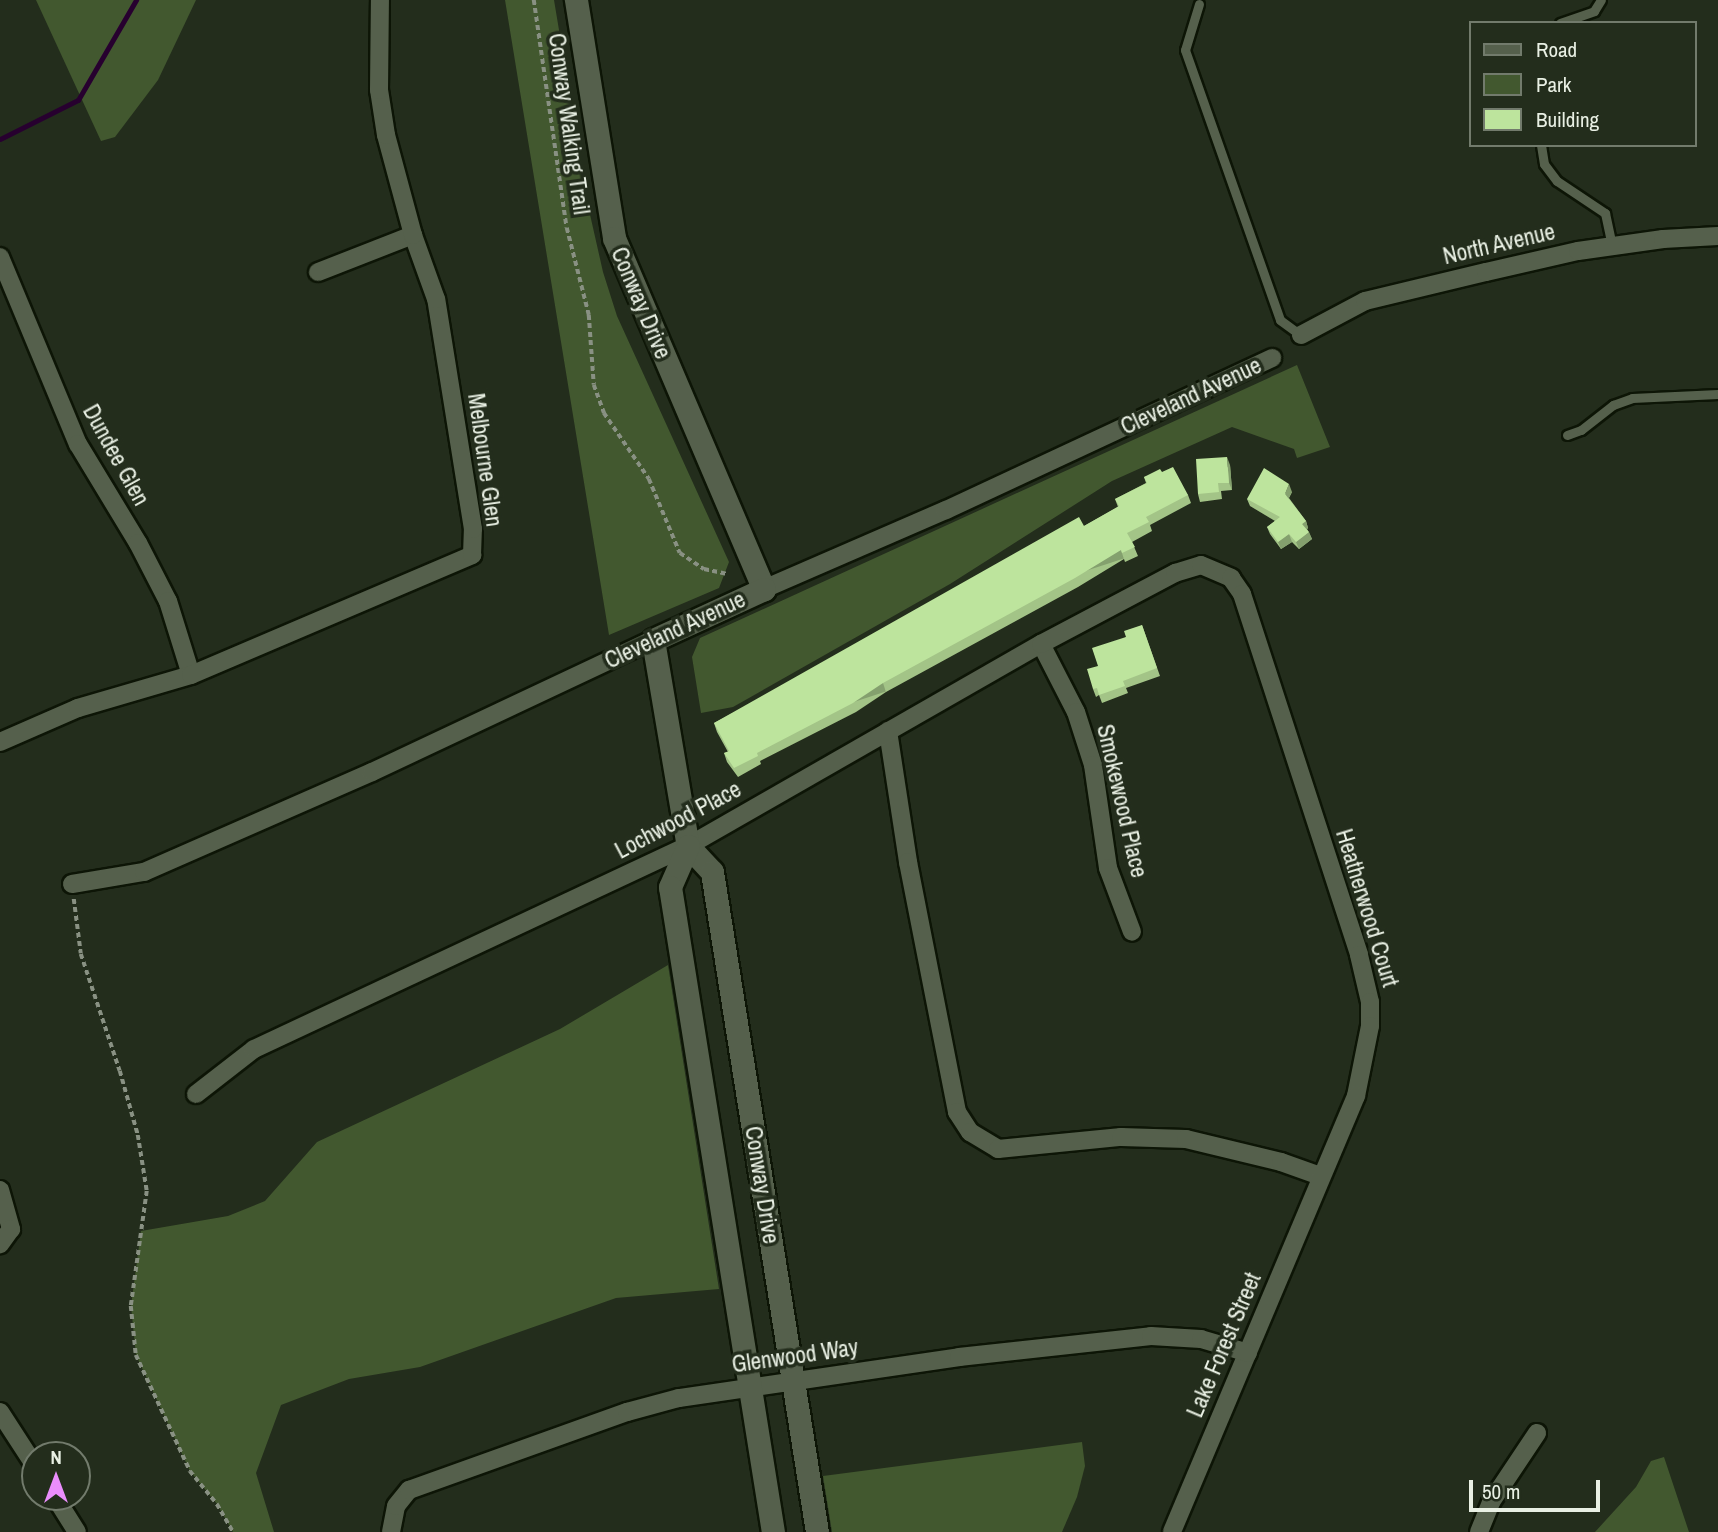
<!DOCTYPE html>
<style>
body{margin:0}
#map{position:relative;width:1718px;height:1532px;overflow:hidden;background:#232d1c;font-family:"Archivo Narrow",sans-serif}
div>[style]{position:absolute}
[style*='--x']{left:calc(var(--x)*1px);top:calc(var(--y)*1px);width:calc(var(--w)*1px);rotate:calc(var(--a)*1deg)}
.green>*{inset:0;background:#42582f}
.stream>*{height:5px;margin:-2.5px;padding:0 2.5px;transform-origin:2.5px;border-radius:2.5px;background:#27002f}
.path>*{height:3.5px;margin-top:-1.75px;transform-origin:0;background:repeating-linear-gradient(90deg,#899183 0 5px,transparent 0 8.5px)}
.roads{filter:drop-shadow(2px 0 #0d1506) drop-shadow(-2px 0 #0d1506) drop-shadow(0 2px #0d1506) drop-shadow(0 -2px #0d1506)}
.service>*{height:9px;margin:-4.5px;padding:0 4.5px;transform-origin:4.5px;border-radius:4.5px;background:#55604c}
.minor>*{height:18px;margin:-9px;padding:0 9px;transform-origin:9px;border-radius:9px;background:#55604c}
.tertiary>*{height:23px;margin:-11.5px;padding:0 11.5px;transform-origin:11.5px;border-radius:11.5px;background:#55604c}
.wall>*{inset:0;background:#a3c487}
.shaded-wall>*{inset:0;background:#84a06e;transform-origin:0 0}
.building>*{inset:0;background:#bde49d}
span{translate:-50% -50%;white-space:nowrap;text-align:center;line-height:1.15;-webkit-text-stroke:7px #232d1c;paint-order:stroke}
.street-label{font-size:23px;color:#e9f0e4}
.legend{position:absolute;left:1469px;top:21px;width:228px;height:126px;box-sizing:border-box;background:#232d1c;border:2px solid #727b6c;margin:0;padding:9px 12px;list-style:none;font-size:21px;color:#e9f0e4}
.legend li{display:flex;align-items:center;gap:14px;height:35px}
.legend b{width:35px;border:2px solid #727b6c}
.north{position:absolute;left:21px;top:1441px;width:70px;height:70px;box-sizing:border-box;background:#232d1c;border:2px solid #727b6c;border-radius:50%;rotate:0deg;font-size:19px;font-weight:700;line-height:28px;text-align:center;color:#e9f0e4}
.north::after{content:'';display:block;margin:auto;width:24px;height:32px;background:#ea8dfc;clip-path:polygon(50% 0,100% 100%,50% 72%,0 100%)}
.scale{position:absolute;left:1469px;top:1480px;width:131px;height:32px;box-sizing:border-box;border:4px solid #e9f0e4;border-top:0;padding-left:9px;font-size:21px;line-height:24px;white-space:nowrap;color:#e9f0e4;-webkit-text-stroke:5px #232d1c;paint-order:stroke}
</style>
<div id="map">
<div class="green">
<i style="clip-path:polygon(36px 0,196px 0,158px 80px,115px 137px,101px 141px)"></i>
<i style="clip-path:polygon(505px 0,554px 0,589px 210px,603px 272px,617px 316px,729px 562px,719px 588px,609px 635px)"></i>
<i style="clip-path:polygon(1297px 365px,1330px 447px,1297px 458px,1294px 449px,1232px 427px,1112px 481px,950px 584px,733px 707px,701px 713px,692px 657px,700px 638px)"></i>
<i style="clip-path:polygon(668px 965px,719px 1289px,616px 1298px,420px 1367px,349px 1379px,281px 1405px,256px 1473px,274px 1532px,233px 1532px,217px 1504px,190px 1471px,136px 1355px,131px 1306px,141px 1231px,228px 1216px,265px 1201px,317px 1142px,560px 1029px)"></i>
<i style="clip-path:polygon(1082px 1442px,1085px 1466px,1077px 1497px,1062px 1532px,832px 1532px,823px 1476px)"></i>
<i style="clip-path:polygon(1664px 1457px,1689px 1532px,1595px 1532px,1636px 1487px,1651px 1461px)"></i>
</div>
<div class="stream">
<i style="--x:0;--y:139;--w:87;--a:-26.6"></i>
<i style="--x:78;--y:100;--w:116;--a:-59.9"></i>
</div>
<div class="path">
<i style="--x:534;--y:0;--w:230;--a:81.8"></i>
<i style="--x:567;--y:228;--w:90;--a:75.8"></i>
<i style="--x:589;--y:315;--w:70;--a:85.9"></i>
<i style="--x:594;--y:385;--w:30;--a:70"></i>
<i style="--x:604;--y:413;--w:80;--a:55.7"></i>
<i style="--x:649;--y:479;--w:80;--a:67.3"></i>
<i style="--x:680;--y:553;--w:29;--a:34"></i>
<i style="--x:704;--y:569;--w:24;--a:12"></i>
<i style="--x:74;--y:899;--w:55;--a:82.7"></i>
<i style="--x:81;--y:954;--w:123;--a:71.6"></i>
<i style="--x:120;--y:1071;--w:66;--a:74.3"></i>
<i style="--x:138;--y:1135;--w:57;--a:80.9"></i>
<i style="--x:147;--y:1191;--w:116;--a:97.9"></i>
<i style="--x:131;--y:1306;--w:49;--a:84.2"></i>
<i style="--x:136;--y:1355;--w:128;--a:65"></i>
<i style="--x:190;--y:1471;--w:43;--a:50.7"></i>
<i style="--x:217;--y:1504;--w:32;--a:60"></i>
</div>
<div class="roads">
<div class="service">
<i style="--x:1199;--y:4;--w:48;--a:106.9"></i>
<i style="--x:1185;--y:50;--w:286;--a:70.6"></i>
<i style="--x:1280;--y:320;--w:26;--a:36"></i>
<i style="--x:1560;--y:23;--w:36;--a:-19"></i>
<i style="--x:1594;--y:11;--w:13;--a:-58"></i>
<i style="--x:1541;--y:145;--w:19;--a:81"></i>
<i style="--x:1544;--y:164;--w:21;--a:53"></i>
<i style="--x:1557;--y:181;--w:58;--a:33.7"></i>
<i style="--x:1605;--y:213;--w:34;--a:78"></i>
<i style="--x:1567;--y:435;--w:15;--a:-20"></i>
<i style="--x:1581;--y:430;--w:41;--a:-38"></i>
<i style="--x:1613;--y:405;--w:20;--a:-20"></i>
<i style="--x:1632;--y:398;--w:86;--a:-2.7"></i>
</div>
<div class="minor">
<i style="--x:0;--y:257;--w:203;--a:67.4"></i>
<i style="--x:78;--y:444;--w:116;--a:58.8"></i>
<i style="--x:138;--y:543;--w:65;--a:62.7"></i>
<i style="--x:168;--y:601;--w:77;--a:72.7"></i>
<i style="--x:318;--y:272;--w:102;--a:-21.3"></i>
<i style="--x:1301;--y:335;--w:72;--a:-28"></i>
<i style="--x:1365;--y:301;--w:124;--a:-13.5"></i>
<i style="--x:1486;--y:272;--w:94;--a:-12.9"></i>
<i style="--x:1578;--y:251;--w:86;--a:-8"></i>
<i style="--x:1663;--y:239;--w:55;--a:-3.1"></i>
<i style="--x:764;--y:589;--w:198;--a:-23.5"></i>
<i style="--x:946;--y:510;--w:360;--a:-25"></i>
<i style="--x:1041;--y:644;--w:76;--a:62.8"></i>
<i style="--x:1076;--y:712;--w:56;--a:72.2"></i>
<i style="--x:1093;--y:765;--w:104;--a:81.7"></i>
<i style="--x:1108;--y:868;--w:68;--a:69.4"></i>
<i style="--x:888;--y:731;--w:133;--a:81.3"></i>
<i style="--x:908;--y:862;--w:255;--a:78.9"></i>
<i style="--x:957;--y:1112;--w:24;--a:57"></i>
<i style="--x:970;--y:1132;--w:33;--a:31"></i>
<i style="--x:998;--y:1149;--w:124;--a:-5.6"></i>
<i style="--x:1121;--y:1137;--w:65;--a:1.8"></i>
<i style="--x:1186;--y:1139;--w:98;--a:13.6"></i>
<i style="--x:1281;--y:1162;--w:41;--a:19.7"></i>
<i style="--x:0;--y:742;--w:85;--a:-23.6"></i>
<i style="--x:78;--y:708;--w:118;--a:-16.3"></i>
<i style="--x:191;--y:675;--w:306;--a:-23.1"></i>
<i style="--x:472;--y:555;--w:26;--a:-88"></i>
<i style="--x:473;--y:529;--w:233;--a:-99.1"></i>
<i style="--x:436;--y:299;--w:68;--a:-109.8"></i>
<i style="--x:413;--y:235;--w:104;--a:-105.1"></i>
<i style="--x:386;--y:135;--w:46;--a:-98.8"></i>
<i style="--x:379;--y:90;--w:90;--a:-89.4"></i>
<i style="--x:72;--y:884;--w:73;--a:-9.5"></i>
<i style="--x:144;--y:872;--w:249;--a:-23.7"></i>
<i style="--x:372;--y:772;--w:310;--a:-25.2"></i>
<i style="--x:196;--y:1094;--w:73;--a:-37.8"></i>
<i style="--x:254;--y:1049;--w:479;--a:-25.1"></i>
<i style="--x:688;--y:846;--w:407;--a:-29.8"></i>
<i style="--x:1041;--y:644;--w:152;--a:-27.9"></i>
<i style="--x:1175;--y:573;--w:27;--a:-17"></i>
<i style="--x:1201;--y:565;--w:33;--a:23"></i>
<i style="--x:1231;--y:578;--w:19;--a:55"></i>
<i style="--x:1242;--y:594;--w:379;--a:72"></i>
<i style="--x:1359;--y:955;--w:48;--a:76.8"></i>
<i style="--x:1370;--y:1002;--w:24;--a:90"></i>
<i style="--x:1370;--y:1026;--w:71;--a:101.3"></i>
<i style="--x:1356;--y:1096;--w:473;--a:112.9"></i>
<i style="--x:0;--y:1190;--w:41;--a:74.2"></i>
<i style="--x:11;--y:1229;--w:19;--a:126"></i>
<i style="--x:0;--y:1412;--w:64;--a:57.1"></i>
<i style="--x:55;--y:1497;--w:41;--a:57.8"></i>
<i style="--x:391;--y:1532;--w:26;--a:-79"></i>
<i style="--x:396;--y:1506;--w:21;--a:-51"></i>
<i style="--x:409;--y:1490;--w:232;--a:-19.7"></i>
<i style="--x:627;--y:1412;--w:54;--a:-15.1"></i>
<i style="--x:679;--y:1398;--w:283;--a:-8.3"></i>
<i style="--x:959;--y:1357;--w:193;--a:-6.2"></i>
<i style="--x:1151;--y:1336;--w:50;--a:3.4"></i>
<i style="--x:1201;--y:1339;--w:49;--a:16.6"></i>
<i style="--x:1479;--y:1532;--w:32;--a:-68"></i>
<i style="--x:1491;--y:1502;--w:83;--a:-56.3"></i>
</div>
<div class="tertiary">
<i style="--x:576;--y:0;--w:241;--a:80.9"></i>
<i style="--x:614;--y:238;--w:382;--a:66.9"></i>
<i style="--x:764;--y:589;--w:122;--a:155.3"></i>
<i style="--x:653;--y:640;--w:209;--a:80.4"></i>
<i style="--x:688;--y:846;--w:35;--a:47"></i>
<i style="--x:712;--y:872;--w:668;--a:80.96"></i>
<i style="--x:688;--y:846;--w:45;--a:113.7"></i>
<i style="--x:670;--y:887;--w:653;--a:80.93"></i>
</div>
</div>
<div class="wall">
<i style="clip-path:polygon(1230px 465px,1232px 490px,1221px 491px,1222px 499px,1200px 502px,1198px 494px)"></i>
<i style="clip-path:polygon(1162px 472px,1188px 495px,1191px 503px,1150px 525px,1152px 531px,1132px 542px,1138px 556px,1125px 562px,1124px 559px,1078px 587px,886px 692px,856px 712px,760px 761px,761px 764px,738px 777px,727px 762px,724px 753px,728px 752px,717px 732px,714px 723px,1084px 526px,1118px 507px,1115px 499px,1146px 483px,1144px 477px)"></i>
<i style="clip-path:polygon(1292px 492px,1289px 498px,1306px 521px,1308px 528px,1307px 529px,1312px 539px,1299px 549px,1292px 542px,1281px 549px,1270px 534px,1267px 527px,1275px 521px,1250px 506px,1247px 499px)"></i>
<i style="clip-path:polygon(1142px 625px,1160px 676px,1126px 688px,1128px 693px,1102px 703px,1099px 695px,1096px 697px,1093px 689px,1098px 666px,1126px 637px)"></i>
</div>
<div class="shaded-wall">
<i style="clip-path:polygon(1227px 457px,1230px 465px,1232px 490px,1229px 483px)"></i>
<i style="clip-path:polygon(1289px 484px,1292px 492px,1287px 501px,1285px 494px)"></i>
<i style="clip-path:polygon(1306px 521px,1308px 528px,1305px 531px,1302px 524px)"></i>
<i style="clip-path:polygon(1309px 532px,1312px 539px,1299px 549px,1296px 542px)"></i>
<i style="clip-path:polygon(1289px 534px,1292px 542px,1281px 549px,1278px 542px)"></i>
<i style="left:1121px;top:550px;width:9px;height:54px;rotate:72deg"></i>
<i style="left:883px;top:683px;width:9px;height:36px;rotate:72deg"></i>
</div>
<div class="building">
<i style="clip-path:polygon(1227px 457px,1229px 483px,1218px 483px,1219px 492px,1198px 494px,1196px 459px)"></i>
<i style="clip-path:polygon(1173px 467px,1188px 495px,1146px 517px,1149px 522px,1127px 533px,1135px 547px,1122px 553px,1121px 550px,1075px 578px,883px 683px,853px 703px,757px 753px,758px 756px,734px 768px,724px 753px,729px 751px,714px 723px,1079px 517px,1084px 526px,1119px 506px,1115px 499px,1147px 483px,1144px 477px,1160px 469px,1162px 472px)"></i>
<i style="clip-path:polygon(1264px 468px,1289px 484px,1285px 494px,1306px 521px,1302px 524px,1309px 532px,1296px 542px,1289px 534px,1278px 542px,1267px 527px,1280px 517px,1247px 499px)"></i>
<i style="clip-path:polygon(1142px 625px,1157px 668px,1123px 681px,1125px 686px,1099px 695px,1097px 688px,1093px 689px,1087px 669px,1098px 666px,1092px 648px,1126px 637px,1124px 631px)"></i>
</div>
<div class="street-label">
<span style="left:569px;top:124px;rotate:82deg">Conway Walking Trail</span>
<span style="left:1499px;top:244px;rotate:-13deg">North Avenue</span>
<span style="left:641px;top:303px;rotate:67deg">Conway Drive</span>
<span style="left:1191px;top:396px;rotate:-25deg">Cleveland Avenue</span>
<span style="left:116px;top:455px;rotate:61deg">Dundee Glen</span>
<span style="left:485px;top:460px;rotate:82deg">Melbourne Glen</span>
<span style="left:675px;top:630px;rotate:-25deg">Cleveland Avenue</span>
<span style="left:1122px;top:801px;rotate:77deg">Smokewood Place</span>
<span style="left:678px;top:820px;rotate:-28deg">Lochwood Place</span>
<span style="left:1367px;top:908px;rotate:73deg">Heatherwood Court</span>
<span style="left:762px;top:1185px;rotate:81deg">Conway Drive</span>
<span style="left:1224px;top:1345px;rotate:-67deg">Lake Forest Street</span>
<span style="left:795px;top:1356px;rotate:-8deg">Glenwood Way</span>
</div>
<ul class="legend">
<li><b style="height:9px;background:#55604c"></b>Road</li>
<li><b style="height:19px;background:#42582f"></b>Park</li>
<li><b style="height:19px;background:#bde49d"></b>Building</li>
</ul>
<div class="north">N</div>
<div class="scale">50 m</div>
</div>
